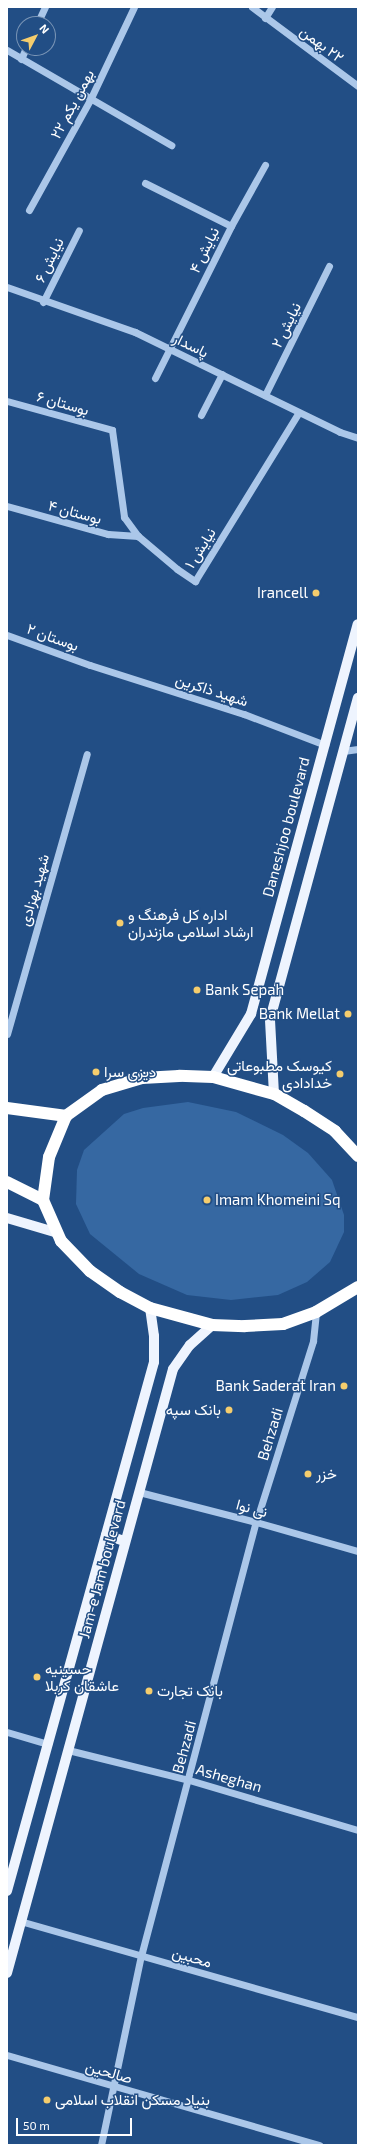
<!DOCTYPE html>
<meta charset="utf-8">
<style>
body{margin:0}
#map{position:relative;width:365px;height:2152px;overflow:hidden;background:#224e85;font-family:"Exo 2",Vazirmatn,sans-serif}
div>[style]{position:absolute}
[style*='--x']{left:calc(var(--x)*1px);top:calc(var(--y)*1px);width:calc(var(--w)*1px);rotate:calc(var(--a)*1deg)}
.green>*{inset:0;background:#3668a2}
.minor>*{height:7px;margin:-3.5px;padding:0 3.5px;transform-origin:3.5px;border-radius:3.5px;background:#abc7e9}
.major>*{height:10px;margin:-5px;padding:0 5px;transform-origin:5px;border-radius:5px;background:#eef4fe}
.highway>*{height:12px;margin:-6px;padding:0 6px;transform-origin:6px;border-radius:6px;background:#fff}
.dots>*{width:11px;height:11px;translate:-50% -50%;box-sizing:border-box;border:2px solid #224e85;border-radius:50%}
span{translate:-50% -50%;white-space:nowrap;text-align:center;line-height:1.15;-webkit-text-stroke:3px #224e85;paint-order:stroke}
.street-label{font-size:15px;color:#fff}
.poi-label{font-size:15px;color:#fff}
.right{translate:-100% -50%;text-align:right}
.left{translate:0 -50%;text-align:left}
.frame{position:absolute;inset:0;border:8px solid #fff;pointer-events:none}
.north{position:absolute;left:16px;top:16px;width:40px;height:40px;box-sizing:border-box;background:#224e85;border:1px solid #7a95b6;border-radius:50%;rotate:49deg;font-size:11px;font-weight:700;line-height:16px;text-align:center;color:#fff}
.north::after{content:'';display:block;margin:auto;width:14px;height:18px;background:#f5cd6d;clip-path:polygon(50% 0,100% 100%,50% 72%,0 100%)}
.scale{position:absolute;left:16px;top:2118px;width:116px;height:18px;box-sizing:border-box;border:2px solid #fff;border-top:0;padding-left:5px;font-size:12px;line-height:14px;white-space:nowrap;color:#fff;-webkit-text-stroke:3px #224e85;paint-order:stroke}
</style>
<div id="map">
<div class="green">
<i style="clip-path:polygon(188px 1102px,236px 1112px,283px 1135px,308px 1153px,332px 1180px,344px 1215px,344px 1232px,330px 1262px,307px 1282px,278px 1295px,231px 1300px,187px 1295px,139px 1274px,90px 1234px,76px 1204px,77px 1170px,84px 1150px,124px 1114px,143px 1108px)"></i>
</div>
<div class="minor">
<i style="--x:252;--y:7;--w:132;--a:36.7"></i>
<i style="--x:265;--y:18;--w:13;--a:-58"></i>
<i style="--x:37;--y:24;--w:19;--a:-65"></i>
<i style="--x:7;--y:50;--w:190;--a:30.1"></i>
<i style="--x:21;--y:59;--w:12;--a:-66"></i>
<i style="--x:145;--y:183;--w:96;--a:26.6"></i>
<i style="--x:29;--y:210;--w:126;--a:-61"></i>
<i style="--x:90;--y:100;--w:103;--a:-64.7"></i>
<i style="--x:7;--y:287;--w:136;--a:19.4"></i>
<i style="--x:135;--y:332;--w:228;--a:26"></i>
<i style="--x:340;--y:432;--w:19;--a:18"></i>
<i style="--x:43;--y:302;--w:80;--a:-63.4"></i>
<i style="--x:155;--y:378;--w:170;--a:-63.4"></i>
<i style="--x:231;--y:226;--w:70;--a:-60.9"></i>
<i style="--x:265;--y:395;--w:144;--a:-63.6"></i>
<i style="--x:7;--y:401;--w:109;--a:15.4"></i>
<i style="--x:112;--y:430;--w:88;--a:82.1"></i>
<i style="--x:124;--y:517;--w:24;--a:54"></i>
<i style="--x:138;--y:536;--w:51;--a:40.2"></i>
<i style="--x:177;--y:569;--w:22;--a:34"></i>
<i style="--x:195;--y:581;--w:198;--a:-58.4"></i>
<i style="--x:201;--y:415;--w:46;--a:-62.9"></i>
<i style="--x:7;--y:506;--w:105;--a:15.5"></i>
<i style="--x:108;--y:534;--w:30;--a:4"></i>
<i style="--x:7;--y:635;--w:88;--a:19.9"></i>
<i style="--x:90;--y:665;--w:162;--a:17.7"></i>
<i style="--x:244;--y:714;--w:87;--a:20.9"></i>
<i style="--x:343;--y:751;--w:15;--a:-8"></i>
<i style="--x:7;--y:1034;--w:291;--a:-74.1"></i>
<i style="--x:139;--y:1492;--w:121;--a:14.4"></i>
<i style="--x:256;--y:1522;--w:106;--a:15.9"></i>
<i style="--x:7;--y:1732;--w:43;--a:16.3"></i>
<i style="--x:68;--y:1750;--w:125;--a:13.9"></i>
<i style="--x:189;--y:1780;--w:176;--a:16.5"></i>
<i style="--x:20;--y:1921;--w:351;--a:15.9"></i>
<i style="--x:7;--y:2055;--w:325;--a:16.1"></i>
<i style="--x:101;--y:2145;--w:193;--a:-78.1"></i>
<i style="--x:141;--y:1956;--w:449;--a:-75.2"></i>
<i style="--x:256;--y:1522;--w:190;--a:-72.5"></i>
<i style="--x:313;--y:1341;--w:29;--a:-84"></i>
</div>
<div class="major">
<i style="--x:213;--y:1077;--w:74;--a:-58.9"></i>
<i style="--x:251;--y:1014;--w:404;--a:-74.7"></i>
<i style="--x:274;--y:1094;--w:75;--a:-93.1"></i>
<i style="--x:270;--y:1019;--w:333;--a:-74.7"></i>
<i style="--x:7;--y:1218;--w:53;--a:16.4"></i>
<i style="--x:106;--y:1535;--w:20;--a:18"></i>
<i style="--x:7;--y:1891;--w:549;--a:-74.47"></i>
<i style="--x:154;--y:1362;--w:26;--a:-90"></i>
<i style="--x:154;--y:1336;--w:28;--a:-98"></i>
<i style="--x:7;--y:1973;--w:626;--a:-74.63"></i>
<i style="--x:173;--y:1369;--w:29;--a:-55"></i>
<i style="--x:190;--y:1345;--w:30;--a:-42"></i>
</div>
<div class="highway">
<i style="--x:7;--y:1108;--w:60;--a:7.7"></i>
<i style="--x:358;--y:1156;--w:34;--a:-133"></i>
<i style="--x:335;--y:1131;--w:37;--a:-147"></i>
<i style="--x:304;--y:1111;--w:34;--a:-150"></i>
<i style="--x:274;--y:1094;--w:63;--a:-164.4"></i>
<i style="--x:213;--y:1077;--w:34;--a:-178"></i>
<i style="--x:179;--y:1076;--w:37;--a:177"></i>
<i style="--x:142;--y:1078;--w:42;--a:163.3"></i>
<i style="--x:102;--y:1090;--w:44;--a:144.2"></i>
<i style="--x:66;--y:1116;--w:44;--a:112.5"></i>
<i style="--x:49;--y:1157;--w:43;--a:97.9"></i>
<i style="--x:43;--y:1200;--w:45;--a:66.3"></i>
<i style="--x:61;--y:1241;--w:42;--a:46"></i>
<i style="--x:90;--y:1271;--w:37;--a:35"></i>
<i style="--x:120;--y:1292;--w:34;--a:28"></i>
<i style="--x:150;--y:1308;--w:64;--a:15.3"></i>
<i style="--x:212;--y:1325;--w:33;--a:2"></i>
<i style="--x:245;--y:1326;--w:38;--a:-3"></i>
<i style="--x:283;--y:1324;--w:35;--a:-20"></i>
<i style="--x:316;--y:1312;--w:49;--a:-30.8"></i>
<i style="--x:7;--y:1182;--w:40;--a:26.6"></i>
</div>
<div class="dots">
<i style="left:316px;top:593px;background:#f5cd6d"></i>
<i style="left:120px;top:923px;background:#f5cd6d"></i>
<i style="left:197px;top:990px;background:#f5cd6d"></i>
<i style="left:348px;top:1014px;background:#f5cd6d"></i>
<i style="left:96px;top:1072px;background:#f5cd6d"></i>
<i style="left:340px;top:1074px;background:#f5cd6d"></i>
<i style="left:207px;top:1200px;background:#f5cd6d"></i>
<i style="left:344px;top:1386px;background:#f5cd6d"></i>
<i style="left:229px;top:1410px;background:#f5cd6d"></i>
<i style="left:308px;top:1474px;background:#f5cd6d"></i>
<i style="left:37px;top:1677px;background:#f5cd6d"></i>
<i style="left:149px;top:1691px;background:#f5cd6d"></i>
<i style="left:47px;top:2100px;background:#f5cd6d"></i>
</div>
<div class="street-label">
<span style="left:322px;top:44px;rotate:37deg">٢٢ بهمن</span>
<span style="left:72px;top:104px;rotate:-62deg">۲۲ بهمن یکم</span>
<span style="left:204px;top:250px;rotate:-64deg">نیایش ۴</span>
<span style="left:49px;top:260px;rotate:-64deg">نیایش ۶</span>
<span style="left:286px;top:325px;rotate:-64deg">نیایش ۲</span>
<span style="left:191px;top:345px;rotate:26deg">پاسدار</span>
<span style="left:63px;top:403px;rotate:16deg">بوستان ۶</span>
<span style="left:75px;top:512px;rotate:15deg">بوستان ۴</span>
<span style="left:200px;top:548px;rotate:-58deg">نیایش ۱</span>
<span style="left:53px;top:637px;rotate:20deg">بوستان ۲</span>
<span style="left:212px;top:690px;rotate:18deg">شهید ذاکرین</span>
<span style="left:286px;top:827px;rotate:-75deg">Daneshjoo boulevard</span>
<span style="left:34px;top:890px;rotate:-74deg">شهید بهزادی</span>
<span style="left:270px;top:1434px;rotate:-73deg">Behzadi</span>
<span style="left:252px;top:1508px;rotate:15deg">نی نوا</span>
<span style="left:102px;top:1569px;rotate:-75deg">Jam-e Jam boulevard</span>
<span style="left:184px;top:1747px;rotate:-75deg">Behzadi</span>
<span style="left:229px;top:1778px;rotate:16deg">Asheghan</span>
<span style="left:192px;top:1957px;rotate:16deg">محبین</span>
<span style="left:109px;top:2072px;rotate:16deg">صالحین</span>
</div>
<div class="poi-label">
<span class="right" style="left:308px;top:593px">Irancell</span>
<span class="left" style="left:128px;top:923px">اداره کل فرهنگ و<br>ارشاد اسلامی مازندران</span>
<span class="left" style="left:205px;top:990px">Bank Sepah</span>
<span class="right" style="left:340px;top:1014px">Bank Mellat</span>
<span class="right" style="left:332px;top:1074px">کیوسک مطبوعاتی<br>خدادادی</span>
<span class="left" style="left:104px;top:1072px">دیزی سرا</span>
<span class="left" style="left:215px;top:1200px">Imam Khomeini Sq</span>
<span class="right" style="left:336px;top:1386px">Bank Saderat Iran</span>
<span class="right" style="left:221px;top:1410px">بانک سپه</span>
<span class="left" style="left:316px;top:1474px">خزر</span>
<span class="left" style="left:45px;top:1677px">حسینیه<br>عاشقان کربلا</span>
<span class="left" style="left:157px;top:1691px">بانک تجارت</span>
<span class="left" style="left:55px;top:2100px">بنیاد مسکن انقلاب اسلامی</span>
</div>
<div class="frame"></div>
<div class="north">N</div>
<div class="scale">50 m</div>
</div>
